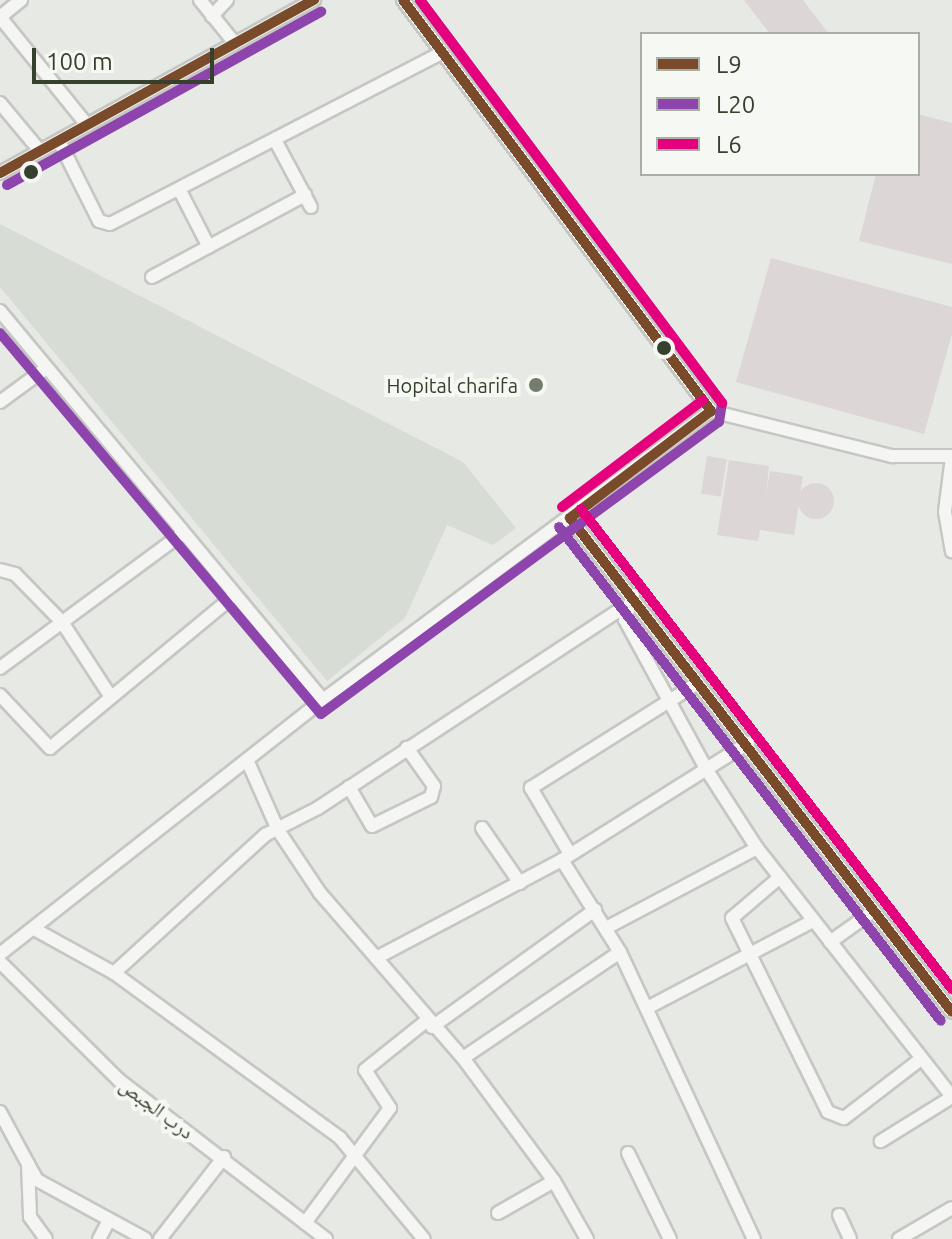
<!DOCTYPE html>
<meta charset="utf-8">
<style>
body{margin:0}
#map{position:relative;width:952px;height:1239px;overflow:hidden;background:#e7e9e5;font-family:Ubuntu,"Noto Naskh Arabic",sans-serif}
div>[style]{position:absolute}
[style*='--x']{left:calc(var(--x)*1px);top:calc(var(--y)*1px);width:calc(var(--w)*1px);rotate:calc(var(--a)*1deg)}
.built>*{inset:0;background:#d7dcd4}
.green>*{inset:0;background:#dcd6d7;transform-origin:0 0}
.round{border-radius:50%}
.roads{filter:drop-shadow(2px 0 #c5c7c3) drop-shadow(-2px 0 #c5c7c3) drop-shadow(0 2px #c5c7c3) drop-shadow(0 -2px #c5c7c3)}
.minor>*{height:12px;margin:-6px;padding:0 6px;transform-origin:6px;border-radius:6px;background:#f5f6f4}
.bus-1>*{height:10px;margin:-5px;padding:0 5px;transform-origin:5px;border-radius:5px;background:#7a4b2a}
.bus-2>*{height:10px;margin:-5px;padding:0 5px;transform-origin:5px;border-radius:5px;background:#8e44ad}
.bus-3>*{height:10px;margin:-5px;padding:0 5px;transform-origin:5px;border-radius:5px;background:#e5007d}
.dots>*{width:22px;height:22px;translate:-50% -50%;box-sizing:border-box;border:4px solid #f6f8f4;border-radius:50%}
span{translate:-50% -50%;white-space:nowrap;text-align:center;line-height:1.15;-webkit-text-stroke:8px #f6f8f4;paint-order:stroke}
.poi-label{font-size:20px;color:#36412d}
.right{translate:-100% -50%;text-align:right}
.street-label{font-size:20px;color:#36412d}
.legend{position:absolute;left:640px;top:32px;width:280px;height:144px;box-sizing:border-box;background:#f6f8f4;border:2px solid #a9afa4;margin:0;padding:10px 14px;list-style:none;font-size:24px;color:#36412d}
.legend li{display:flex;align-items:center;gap:16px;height:40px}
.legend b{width:40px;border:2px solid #a9afa4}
.scale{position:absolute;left:32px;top:48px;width:182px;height:36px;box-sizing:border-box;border:4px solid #36412d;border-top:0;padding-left:10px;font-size:24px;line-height:28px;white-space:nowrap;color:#36412d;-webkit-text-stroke:6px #f6f8f4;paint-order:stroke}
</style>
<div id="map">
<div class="built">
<i style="clip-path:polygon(0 224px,463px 462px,516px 528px,493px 545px,447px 525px,405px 618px,327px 681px,0 287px)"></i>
</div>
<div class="green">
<i style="clip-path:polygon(744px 0,803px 0,829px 34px,770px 34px)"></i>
<i style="clip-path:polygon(918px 114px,952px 123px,952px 264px,859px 241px,876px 174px,918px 174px)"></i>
<i style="clip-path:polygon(771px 258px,952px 307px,952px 334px,924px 434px,736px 382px)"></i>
<i style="left:707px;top:456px;width:20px;height:38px;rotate:9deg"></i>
<i style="clip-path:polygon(729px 460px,769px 466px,766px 495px,770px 471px,803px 476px,794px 535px,760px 530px,758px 541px,717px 535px)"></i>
<i class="round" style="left:798px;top:483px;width:36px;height:36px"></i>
</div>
<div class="roads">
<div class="minor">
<i style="--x:200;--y:0;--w:53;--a:51.2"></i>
<i style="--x:403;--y:0;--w:514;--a:53.15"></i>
<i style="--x:711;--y:411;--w:187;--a:14"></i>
<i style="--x:892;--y:456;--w:60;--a:0"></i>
<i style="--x:212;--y:16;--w:22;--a:-47"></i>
<i style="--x:0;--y:17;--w:139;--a:51.1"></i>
<i style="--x:0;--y:17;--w:27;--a:-39"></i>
<i style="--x:0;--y:103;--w:62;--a:50.2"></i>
<i style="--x:275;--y:140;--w:76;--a:61.8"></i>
<i style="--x:59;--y:141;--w:89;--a:63.4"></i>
<i style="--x:99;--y:221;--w:11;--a:15"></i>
<i style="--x:110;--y:224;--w:373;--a:-27.3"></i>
<i style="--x:0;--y:173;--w:359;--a:-28.9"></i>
<i style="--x:179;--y:189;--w:65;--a:62.7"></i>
<i style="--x:152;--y:277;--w:174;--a:-28.2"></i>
<i style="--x:0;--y:311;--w:506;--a:50.3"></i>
<i style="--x:0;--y:402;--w:56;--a:-36.3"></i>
<i style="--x:952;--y:457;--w:55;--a:97.3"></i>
<i style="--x:945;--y:512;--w:40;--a:80"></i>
<i style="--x:570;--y:518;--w:624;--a:52.29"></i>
<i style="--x:0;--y:570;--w:16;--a:15"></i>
<i style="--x:15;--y:574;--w:67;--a:45.6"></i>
<i style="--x:62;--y:622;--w:86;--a:56.9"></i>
<i style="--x:633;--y:595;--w:26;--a:108"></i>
<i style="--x:625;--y:620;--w:173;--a:61.4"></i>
<i style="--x:708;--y:772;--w:90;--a:57.2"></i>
<i style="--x:757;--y:848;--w:316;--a:51.9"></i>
<i style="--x:952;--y:1097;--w:84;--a:148.2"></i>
<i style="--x:0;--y:668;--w:227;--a:-36.4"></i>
<i style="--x:0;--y:695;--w:73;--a:46.7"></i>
<i style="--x:50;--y:748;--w:239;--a:-39.6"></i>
<i style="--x:247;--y:760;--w:77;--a:66.1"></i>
<i style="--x:278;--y:830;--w:76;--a:56.3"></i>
<i style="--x:320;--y:893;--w:218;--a:49.1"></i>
<i style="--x:463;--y:1058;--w:153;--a:53.5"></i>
<i style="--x:554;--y:1181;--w:67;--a:60.4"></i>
<i style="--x:349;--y:787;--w:45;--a:59.5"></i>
<i style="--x:372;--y:826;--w:66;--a:-26.2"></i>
<i style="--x:431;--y:797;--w:11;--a:-75"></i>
<i style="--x:434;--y:786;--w:47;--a:-125.4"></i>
<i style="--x:482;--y:828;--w:67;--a:55.4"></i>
<i style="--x:570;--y:854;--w:77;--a:-120.6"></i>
<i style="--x:531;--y:788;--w:197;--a:-32.2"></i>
<i style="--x:562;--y:860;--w:109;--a:57.8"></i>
<i style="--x:620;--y:952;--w:317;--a:65"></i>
<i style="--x:780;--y:877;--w:63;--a:139.5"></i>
<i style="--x:732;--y:918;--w:216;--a:63.7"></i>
<i style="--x:828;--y:1112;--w:17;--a:21"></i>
<i style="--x:844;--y:1118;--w:97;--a:-37.5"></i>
<i style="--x:606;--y:928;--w:171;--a:-27.9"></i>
<i style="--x:36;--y:930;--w:89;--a:28.9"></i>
<i style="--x:114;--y:973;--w:280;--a:36.1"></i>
<i style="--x:340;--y:1138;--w:131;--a:50.3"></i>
<i style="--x:830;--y:942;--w:52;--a:-35.5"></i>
<i style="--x:0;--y:954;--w:411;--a:-38.2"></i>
<i style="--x:323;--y:700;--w:484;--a:-36.7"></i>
<i style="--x:376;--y:958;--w:210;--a:-27.8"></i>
<i style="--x:562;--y:860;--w:220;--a:-32.2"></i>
<i style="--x:0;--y:962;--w:168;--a:44.8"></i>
<i style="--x:119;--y:1080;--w:261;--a:37.5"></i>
<i style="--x:114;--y:973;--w:205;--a:-42.4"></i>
<i style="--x:265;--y:835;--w:59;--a:-27"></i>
<i style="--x:318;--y:808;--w:366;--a:-33.3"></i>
<i style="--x:647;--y:1008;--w:187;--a:-27.7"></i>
<i style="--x:432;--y:1027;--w:201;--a:-35.7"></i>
<i style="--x:463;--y:1058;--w:189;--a:-34"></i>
<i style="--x:0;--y:1112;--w:59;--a:61.7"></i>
<i style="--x:28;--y:1164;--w:53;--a:87.8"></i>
<i style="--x:30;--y:1217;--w:27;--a:54"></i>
<i style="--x:628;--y:1153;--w:96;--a:64"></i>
<i style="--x:28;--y:1164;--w:18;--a:61"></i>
<i style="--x:37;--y:1180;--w:123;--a:28.6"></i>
<i style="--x:498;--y:1213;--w:64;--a:-29.7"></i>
<i style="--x:839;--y:1215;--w:26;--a:65"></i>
<i style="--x:305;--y:1223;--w:143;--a:-53.5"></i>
<i style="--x:390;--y:1108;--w:45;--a:-123.3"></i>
<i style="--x:365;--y:1070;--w:77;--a:-38.7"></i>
<i style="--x:99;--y:1239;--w:21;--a:-62"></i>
<i style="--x:160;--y:1239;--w:104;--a:-52"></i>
<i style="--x:899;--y:1239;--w:61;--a:-30.3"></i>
</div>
</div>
<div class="bus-1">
<i style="--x:403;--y:0;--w:514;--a:53.15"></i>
<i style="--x:0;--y:173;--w:359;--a:-28.9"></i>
<i style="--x:570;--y:518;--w:624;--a:52.29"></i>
<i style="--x:570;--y:518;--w:177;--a:-37.2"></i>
</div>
<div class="bus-2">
<i style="--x:7;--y:185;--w:359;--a:-28.9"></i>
<i style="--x:0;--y:333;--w:498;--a:49.9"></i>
<i style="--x:321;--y:714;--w:494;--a:-36.3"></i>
<i style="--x:719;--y:422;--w:19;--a:-81"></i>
<i style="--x:722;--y:403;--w:504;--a:-126.85"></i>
<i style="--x:559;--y:527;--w:624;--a:52.29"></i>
</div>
<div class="bus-3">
<i style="--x:420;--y:0;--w:504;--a:53.15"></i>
<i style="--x:562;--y:507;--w:177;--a:-37.2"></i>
<i style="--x:581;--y:509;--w:607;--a:52.3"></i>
</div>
<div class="dots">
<i style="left:31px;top:172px;background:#36412d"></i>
<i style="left:664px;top:348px;background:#36412d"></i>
<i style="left:536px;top:385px;background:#747c6d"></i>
</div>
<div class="poi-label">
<span class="right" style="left:518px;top:385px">Hopital charifa</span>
</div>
<div class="street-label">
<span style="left:157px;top:1108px;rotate:37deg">درب الجبص</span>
</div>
<ul class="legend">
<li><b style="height:10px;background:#7a4b2a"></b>L9</li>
<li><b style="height:10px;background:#8e44ad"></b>L20</li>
<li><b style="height:10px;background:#e5007d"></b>L6</li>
</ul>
<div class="scale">100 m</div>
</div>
